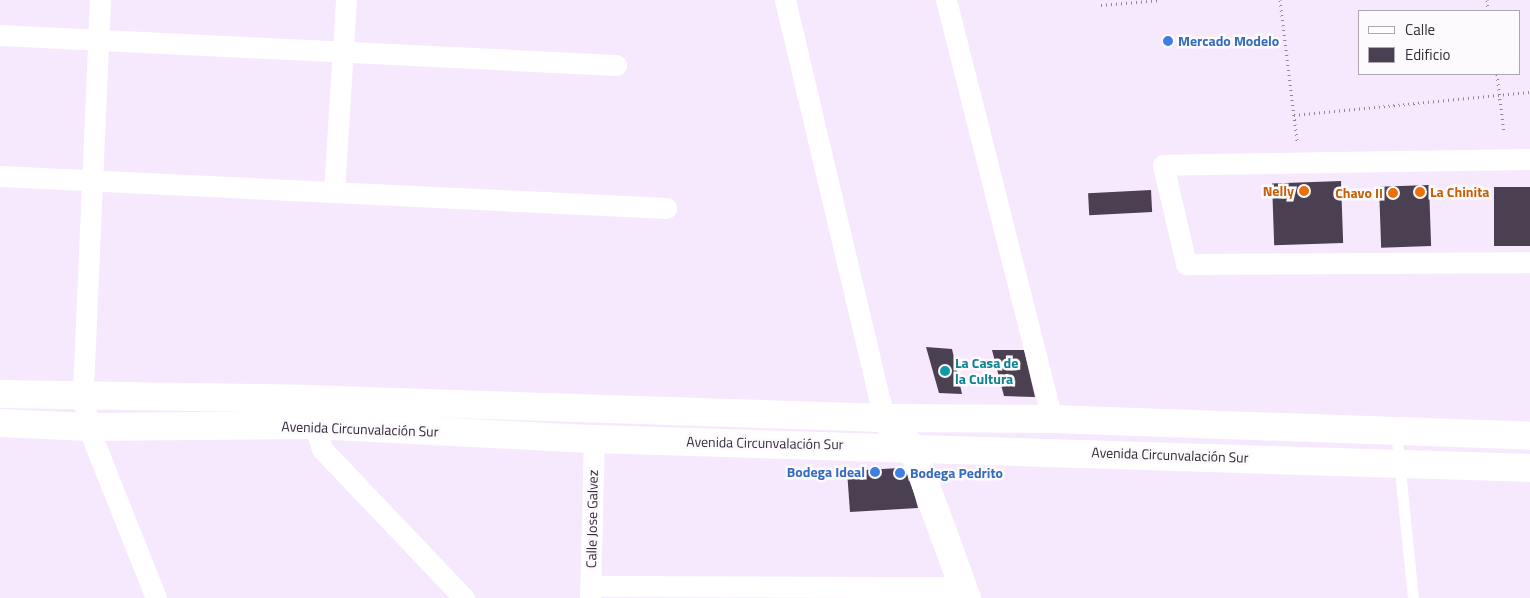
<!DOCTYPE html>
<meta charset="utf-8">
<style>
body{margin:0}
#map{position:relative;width:1530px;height:598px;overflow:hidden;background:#f6e8fd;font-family:"Titillium Web",sans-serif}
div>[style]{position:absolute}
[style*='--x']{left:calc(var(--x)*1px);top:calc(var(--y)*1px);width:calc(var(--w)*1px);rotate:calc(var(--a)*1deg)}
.building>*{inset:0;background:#4b4051;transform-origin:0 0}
.path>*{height:3px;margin-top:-1.5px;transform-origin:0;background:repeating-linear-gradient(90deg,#918796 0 1px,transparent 0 5px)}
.lane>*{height:11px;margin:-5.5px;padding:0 5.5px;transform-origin:5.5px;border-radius:5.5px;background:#fff}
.street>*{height:21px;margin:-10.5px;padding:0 10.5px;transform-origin:10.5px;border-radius:10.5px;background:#fff}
.secondary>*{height:28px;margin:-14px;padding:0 14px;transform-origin:14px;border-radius:14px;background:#fff}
.primary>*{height:28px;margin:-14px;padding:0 14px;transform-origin:14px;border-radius:14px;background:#fff}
.dots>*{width:14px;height:14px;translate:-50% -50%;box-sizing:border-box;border:2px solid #fdfafe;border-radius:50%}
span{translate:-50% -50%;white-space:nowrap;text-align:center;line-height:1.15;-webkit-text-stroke:5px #fdfafe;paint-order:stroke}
.shop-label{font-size:14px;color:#366cbe;font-weight:700}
.left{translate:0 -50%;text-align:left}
.right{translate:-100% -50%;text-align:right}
.food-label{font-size:14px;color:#c56008;font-weight:700}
.culture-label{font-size:14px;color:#0d838f;font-weight:700}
.street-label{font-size:14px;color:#332d36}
.legend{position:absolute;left:1358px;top:10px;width:162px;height:65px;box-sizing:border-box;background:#fdfafe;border:1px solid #aca8ae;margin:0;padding:6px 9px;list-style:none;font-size:15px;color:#332d36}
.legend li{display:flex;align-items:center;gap:10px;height:25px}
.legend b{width:25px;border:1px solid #aca8ae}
</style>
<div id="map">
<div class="building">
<i style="left:1341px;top:181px;width:62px;height:69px;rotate:88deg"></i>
<i style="left:1429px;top:185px;width:61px;height:50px;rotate:88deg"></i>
<i style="left:1494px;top:187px;width:36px;height:59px"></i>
<i style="left:1151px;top:190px;width:22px;height:63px;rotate:87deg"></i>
<i style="clip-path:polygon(926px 347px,952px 349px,962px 394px,939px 393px)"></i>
<i style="clip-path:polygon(992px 350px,1024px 350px,1035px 397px,1004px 396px)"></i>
<i style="clip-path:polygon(900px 468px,909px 475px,918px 508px,850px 512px,847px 471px)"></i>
</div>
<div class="path">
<i style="--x:1280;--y:0;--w:142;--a:83.1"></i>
<i style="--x:1487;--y:0;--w:11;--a:85"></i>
<i style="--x:1101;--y:5;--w:60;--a:-4.8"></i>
<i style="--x:1497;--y:74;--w:59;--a:83.2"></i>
<i style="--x:1294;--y:115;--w:237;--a:-5.6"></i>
</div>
<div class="lane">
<i style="--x:1396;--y:431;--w:168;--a:84.2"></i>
</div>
<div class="street">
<i style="--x:100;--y:0;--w:395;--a:92.5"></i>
<i style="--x:83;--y:395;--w:32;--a:81"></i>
<i style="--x:88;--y:427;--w:184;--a:68.3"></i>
<i style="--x:785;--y:0;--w:430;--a:76.7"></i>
<i style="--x:946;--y:0;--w:432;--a:75.8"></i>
<i style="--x:0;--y:35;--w:617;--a:2.79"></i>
<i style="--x:1530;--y:159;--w:367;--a:179.1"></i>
<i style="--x:1163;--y:165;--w:102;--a:76.9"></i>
<i style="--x:1186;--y:264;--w:344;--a:-0.3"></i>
<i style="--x:0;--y:176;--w:667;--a:2.75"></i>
<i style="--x:334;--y:191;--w:191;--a:-86.4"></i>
<i style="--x:310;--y:412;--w:39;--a:72"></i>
<i style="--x:322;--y:449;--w:206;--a:46.4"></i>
<i style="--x:591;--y:586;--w:373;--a:0.2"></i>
<i style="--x:590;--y:598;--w:159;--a:-88.6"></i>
</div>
<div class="secondary">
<i style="--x:884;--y:418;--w:40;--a:46"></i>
<i style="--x:912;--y:447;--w:161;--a:70"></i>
</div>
<div class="primary">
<i style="--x:0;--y:394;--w:307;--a:0.9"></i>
<i style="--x:307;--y:399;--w:577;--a:1.89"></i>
<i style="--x:884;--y:418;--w:168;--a:0.3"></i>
<i style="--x:1052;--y:419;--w:478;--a:2"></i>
<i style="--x:0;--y:423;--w:88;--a:2.6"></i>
<i style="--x:88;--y:427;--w:226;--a:-0.5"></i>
<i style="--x:314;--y:425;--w:280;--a:2.9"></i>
<i style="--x:594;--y:439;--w:936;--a:1.77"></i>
</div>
<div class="dots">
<i style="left:1168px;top:41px;background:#3f7fe0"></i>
<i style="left:1304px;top:191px;background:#e8710a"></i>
<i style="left:1420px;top:192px;background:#e8710a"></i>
<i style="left:1393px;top:193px;background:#e8710a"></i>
<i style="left:945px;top:371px;background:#0f9aa8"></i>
<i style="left:875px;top:472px;background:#3f7fe0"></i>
<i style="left:900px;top:473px;background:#3f7fe0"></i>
</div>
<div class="shop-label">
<span class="left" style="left:1178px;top:41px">Mercado Modelo</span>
<span class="right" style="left:865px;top:472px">Bodega Ideal</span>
<span class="left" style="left:910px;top:473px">Bodega Pedrito</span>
</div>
<div class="food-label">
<span class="right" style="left:1294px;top:191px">Nelly</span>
<span class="left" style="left:1430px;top:192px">La Chinita</span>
<span class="right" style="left:1383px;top:193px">Chavo II</span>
</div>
<div class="culture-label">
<span class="left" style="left:955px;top:371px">La Casa de<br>la Cultura</span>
</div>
<div class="street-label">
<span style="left:360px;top:429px;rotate:2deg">Avenida Circunvalación Sur</span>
<span style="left:765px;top:443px;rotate:1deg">Avenida Circunvalación Sur</span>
<span style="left:1170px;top:455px;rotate:2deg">Avenida Circunvalación Sur</span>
<span style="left:592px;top:519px;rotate:-89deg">Calle Jose Galvez</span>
</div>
<ul class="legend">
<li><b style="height:6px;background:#fff"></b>Calle</li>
<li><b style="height:14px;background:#4b4051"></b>Edificio</li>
</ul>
</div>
